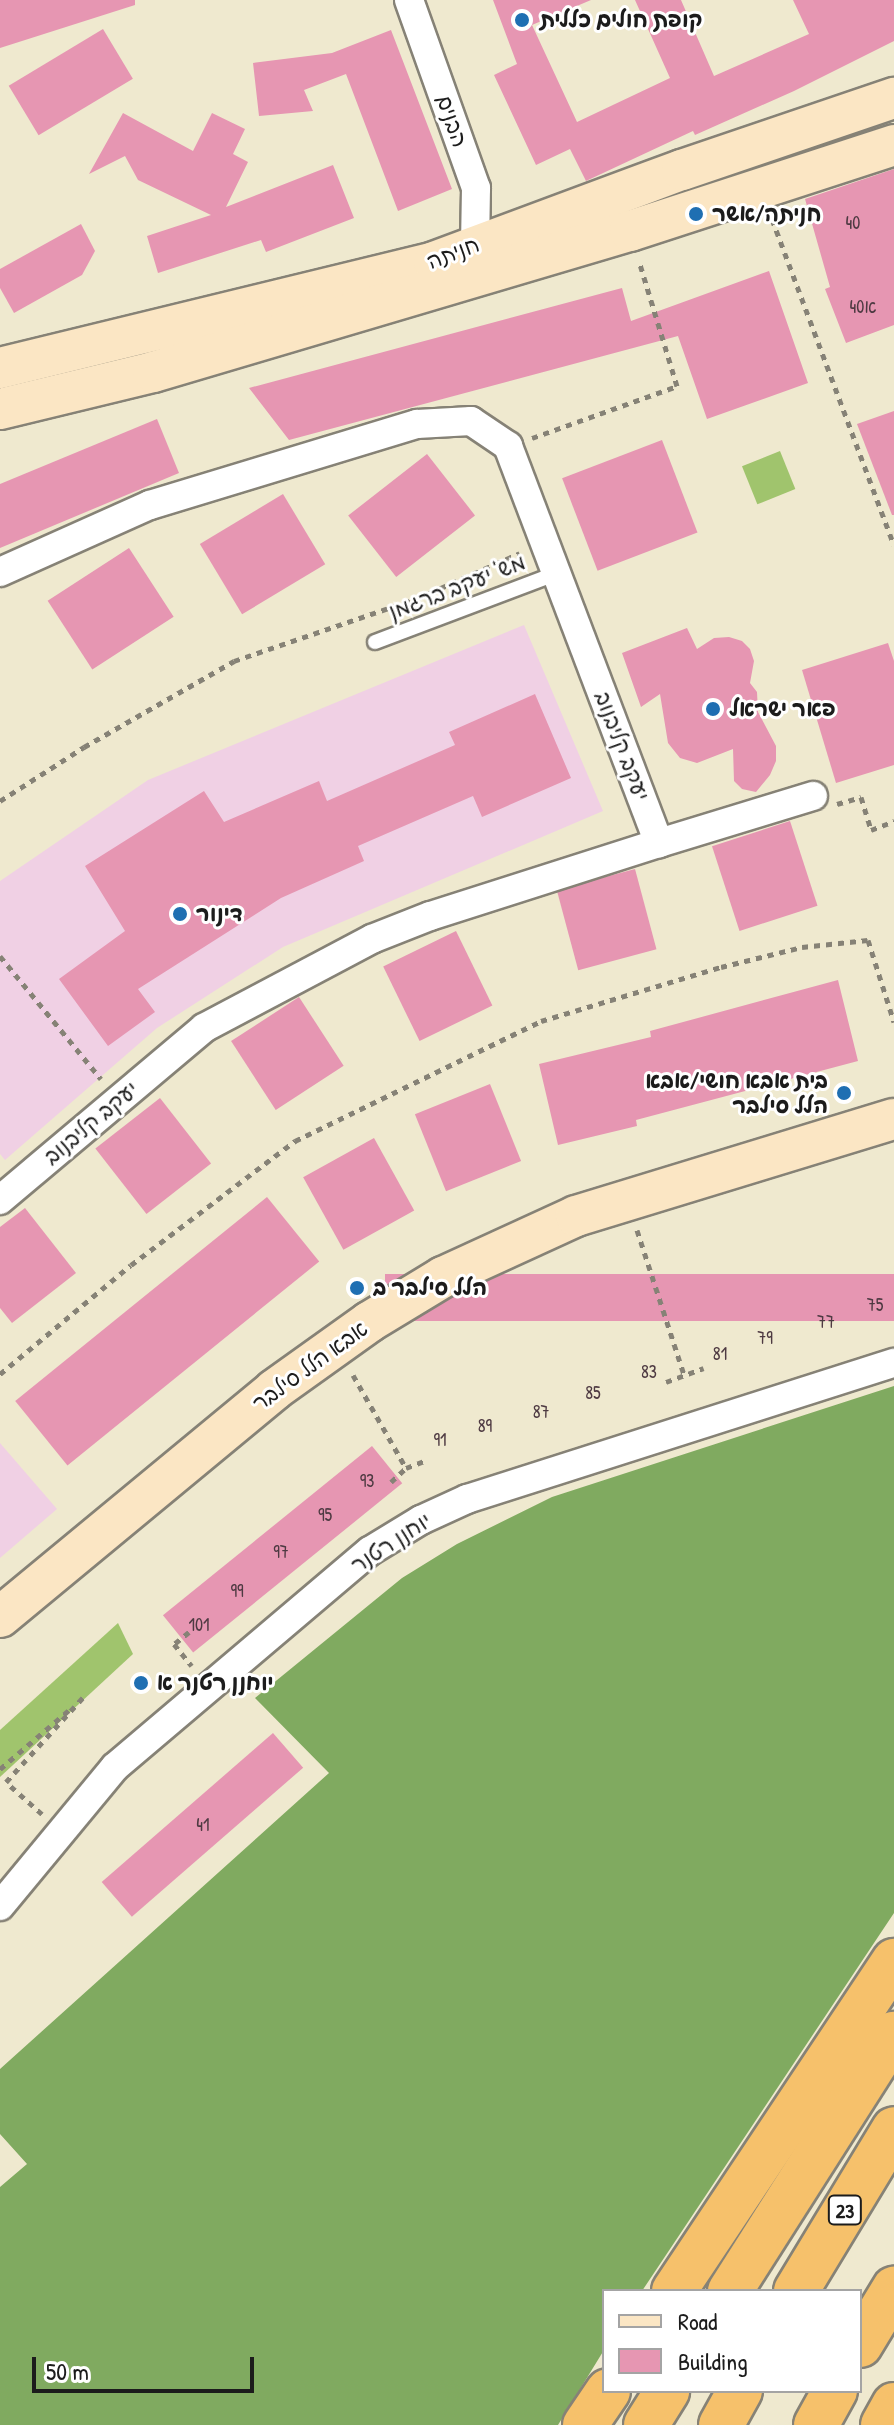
<!DOCTYPE html>
<meta charset="utf-8">
<style>
body{margin:0}
#map{position:relative;width:894px;height:2425px;overflow:hidden;background:#efe9cf;font-family:"Patrick Hand","Playpen Sans Hebrew",sans-serif}
div>[style]{position:absolute}
[style*='--x']{left:calc(var(--x)*1px);top:calc(var(--y)*1px);width:calc(var(--w)*1px);rotate:calc(var(--a)*1deg)}
.built>*{inset:0;background:#f0d0e4}
.green>*{inset:0;background:#a0c46d;transform-origin:0 0}
.forest>*{inset:0;background:#80aa60}
.building>*{inset:0;background:#e696b2;transform-origin:0 0}
.path>*{height:5px;margin-top:-2.5px;transform-origin:0;background:repeating-linear-gradient(90deg,#868276 0 6px,transparent 0 12px)}
.roads{filter:drop-shadow(2px 0 #868276) drop-shadow(-2px 0 #868276) drop-shadow(0 2px #868276) drop-shadow(0 -2px #868276)}
.lane>*{height:14px;margin:-7px;padding:0 7px;transform-origin:7px;border-radius:7px;background:#fff}
.street>*{height:28px;margin:-14px;padding:0 14px;transform-origin:14px;border-radius:14px;background:#fff}
.secondary>*{height:40px;margin:-20px;padding:0 20px;transform-origin:20px;border-radius:20px;background:#fbe6c4}
.highway>*{height:44px;margin:-22px;padding:0 22px;transform-origin:22px;border-radius:22px;background:#f6c16b}
.bridges{filter:drop-shadow(2px 0 #868276) drop-shadow(-2px 0 #868276) drop-shadow(0 2px #868276) drop-shadow(0 -2px #868276)}
.highway-bridge>*{height:44px;margin:-22px;padding:0 22px;transform-origin:22px;border-radius:22px;background:#f6c16b}
.dots>*{width:22px;height:22px;translate:-50% -50%;box-sizing:border-box;border:4px solid #fff;border-radius:50%}
span{translate:-50% -50%;white-space:nowrap;text-align:center;line-height:1.15;-webkit-text-stroke:6px #fff;paint-order:stroke}
.number-label{font-size:18px;color:#4e3a42}
.number-label span{-webkit-text-stroke-width:0}
.shield-label span{padding:2px 6px;background:#fff;border:2px solid;border-radius:6px;-webkit-text-stroke-width:0}
.shield-label{font-size:20px;color:#1c1c1c;font-weight:700}
.poi-label{font-size:22px;color:#1c1c1c;font-weight:700}
.left{translate:0 -50%;text-align:left}
.right{translate:-100% -50%;text-align:right}
.street-label{font-size:22px;color:#1c1c1c}
.legend{position:absolute;left:602px;top:2289px;width:260px;height:104px;box-sizing:border-box;background:#fff;border:2px solid #a4a4a4;margin:0;padding:10px 14px;list-style:none;font-size:24px;color:#1c1c1c}
.legend li{display:flex;align-items:center;gap:16px;height:40px}
.legend b{width:40px;border:2px solid #a4a4a4}
.scale{position:absolute;left:32px;top:2357px;width:222px;height:36px;box-sizing:border-box;border:4px solid #1c1c1c;border-top:0;padding-left:10px;font-size:24px;line-height:28px;white-space:nowrap;color:#1c1c1c;-webkit-text-stroke:6px #fff;paint-order:stroke}
</style>
<div id="map">
<div class="built">
<i style="clip-path:polygon(524px 625px,603px 811px,283px 947px,157px 1028px,5px 1160px,0 1154px,0 881px,148px 780px)"></i>
<i style="clip-path:polygon(0 1443px,57px 1509px,0 1558px)"></i>
</div>
<div class="green">
<i style="left:780px;top:451px;width:41px;height:41px;rotate:68deg"></i>
<i style="clip-path:polygon(118px 1623px,133px 1654px,0 1777px,0 1730px)"></i>
</div>
<div class="forest">
<i style="clip-path:polygon(894px 1386px,894px 1913px,642px 2291px,604px 2291px,604px 2350px,558px 2425px,0 2425px,0 2187px,27px 2164px,0 2134px,0 2069px,329px 1773px,255px 1698px,402px 1578px,457px 1544px,552px 1497px)"></i>
</div>
<div class="building">
<i style="clip-path:polygon(0 0,135px 0,135px 5px,0 48px)"></i>
<i style="clip-path:polygon(493px 0,591px 0,532px 25px,577px 122px,670px 78px,635px 0,681px 0,714px 76px,809px 34px,793px 0,894px 0,894px 41px,794px 91px,695px 135px,693px 131px,586px 181px,570px 149px,536px 165px,494px 75px,517px 64px)"></i>
<i style="left:103px;top:29px;width:58px;height:110px;rotate:59deg"></i>
<i style="clip-path:polygon(391px 30px,452px 189px,398px 211px,346px 74px,304px 90px,313px 111px,259px 116px,253px 63px,332px 53px)"></i>
<i style="clip-path:polygon(123px 113px,193px 151px,212px 113px,245px 129px,233px 154px,248px 162px,226px 207px,333px 165px,354px 218px,266px 252px,261px 240px,158px 273px,147px 236px,211px 215px,138px 180px,125px 156px,89px 174px)"></i>
<i style="clip-path:polygon(894px 169px,894px 325px,846px 343px,825px 289px,830px 287px,805px 199px)"></i>
<i style="clip-path:polygon(81px 224px,95px 251px,82px 275px,14px 313px,0 288px,0 269px)"></i>
<i style="clip-path:polygon(769px 271px,808px 383px,707px 419px,678px 336px,289px 440px,249px 388px,622px 288px,631px 321px)"></i>
<i style="clip-path:polygon(894px 411px,894px 515px,892px 515px,857px 424px)"></i>
<i style="clip-path:polygon(157px 419px,179px 473px,0 548px,0 484px)"></i>
<i style="left:662px;top:440px;width:99px;height:107px;rotate:69deg"></i>
<i style="left:427px;top:454px;width:78px;height:100px;rotate:52deg"></i>
<i style="left:283px;top:494px;width:82px;height:97px;rotate:59deg"></i>
<i style="left:129px;top:548px;width:82px;height:97px;rotate:57deg"></i>
<i style="clip-path:polygon(687px 628px,697px 649px,714px 638px,729px 637px,742px 641px,750px 649px,754px 661px,750px 683px,757px 692px,758px 712px,776px 746px,776px 761px,770px 775px,756px 792px,742px 789px,734px 781px,733px 749px,697px 763px,680px 758px,668px 743px,660px 694px,641px 707px,622px 653px)"></i>
<i style="clip-path:polygon(888px 643px,894px 661px,894px 765px,836px 783px,802px 670px)"></i>
<i style="clip-path:polygon(535px 694px,571px 778px,482px 817px,473px 796px,358px 846px,364px 861px,281px 898px,138px 989px,155px 1012px,108px 1046px,59px 979px,125px 931px,85px 866px,204px 791px,224px 822px,319px 781px,327px 801px,455px 745px,449px 732px)"></i>
<i style="left:790px;top:821px;width:89px;height:82px;rotate:72deg"></i>
<i style="left:635px;top:869px;width:83px;height:81px;rotate:75deg"></i>
<i style="left:456px;top:931px;width:83px;height:81px;rotate:64deg"></i>
<i style="clip-path:polygon(838px 980px,858px 1061px,636px 1120px,637px 1126px,558px 1145px,539px 1064px,651px 1037px,650px 1031px)"></i>
<i style="left:299px;top:997px;width:82px;height:81px;rotate:57deg"></i>
<i style="left:490px;top:1084px;width:83px;height:81px;rotate:68deg"></i>
<i style="left:160px;top:1098px;width:83px;height:82px;rotate:52deg"></i>
<i style="left:374px;top:1138px;width:83px;height:81px;rotate:61deg"></i>
<i style="left:267px;top:1197px;width:83px;height:324px;rotate:51deg"></i>
<i style="clip-path:polygon(25px 1208px,76px 1273px,12px 1323px,0 1308px,0 1227px)"></i>
<i style="left:894px;top:1274px;width:47px;height:509px;rotate:90deg"></i>
<i style="left:372px;top:1446px;width:48px;height:269px;rotate:51deg"></i>
<i style="left:273px;top:1733px;width:46px;height:227px;rotate:49deg"></i>
</div>
<div class="path">
<i style="--x:772;--y:219;--w:348;--a:69.5"></i>
<i style="--x:532;--y:438;--w:154;--a:-19.7"></i>
<i style="--x:677;--y:386;--w:127;--a:-106.9"></i>
<i style="--x:0;--y:801;--w:100;--a:-32.7"></i>
<i style="--x:84;--y:747;--w:173;--a:-29.8"></i>
<i style="--x:234;--y:661;--w:194;--a:-18.9"></i>
<i style="--x:418;--y:598;--w:111;--a:-23.8"></i>
<i style="--x:837;--y:804;--w:25;--a:-16"></i>
<i style="--x:861;--y:797;--w:34;--a:73"></i>
<i style="--x:871;--y:830;--w:25;--a:-21"></i>
<i style="--x:0;--y:956;--w:159;--a:50.6"></i>
<i style="--x:637;--y:1230;--w:152;--a:72"></i>
<i style="--x:0;--y:1374;--w:170;--a:-39.8"></i>
<i style="--x:131;--y:1265;--w:206;--a:-37.1"></i>
<i style="--x:295;--y:1141;--w:274;--a:-26"></i>
<i style="--x:541;--y:1021;--w:188;--a:-16.7"></i>
<i style="--x:721;--y:967;--w:83;--a:-13.9"></i>
<i style="--x:802;--y:947;--w:66;--a:-6.1"></i>
<i style="--x:868;--y:940;--w:86;--a:72.4"></i>
<i style="--x:353;--y:1375;--w:107;--a:60.3"></i>
<i style="--x:666;--y:1382;--w:40;--a:-20.2"></i>
<i style="--x:391;--y:1482;--w:21;--a:-43"></i>
<i style="--x:406;--y:1468;--w:22;--a:-21"></i>
<i style="--x:189;--y:1632;--w:19;--a:141"></i>
<i style="--x:174;--y:1644;--w:28;--a:51"></i>
<i style="--x:0;--y:1769;--w:91;--a:-40.5"></i>
<i style="--x:42;--y:1814;--w:48;--a:-138.4"></i>
<i style="--x:6;--y:1782;--w:119;--a:-47.7"></i>
</div>
<div class="roads">
<div class="lane">
<i style="--x:375;--y:642;--w:192;--a:-20.7"></i>
</div>
<div class="street">
<i style="--x:409;--y:0;--w:200;--a:70.4"></i>
<i style="--x:476;--y:188;--w:57;--a:91"></i>
<i style="--x:0;--y:572;--w:164;--a:-24.1"></i>
<i style="--x:150;--y:505;--w:279;--a:-16.9"></i>
<i style="--x:417;--y:424;--w:54;--a:-3.2"></i>
<i style="--x:471;--y:421;--w:45;--a:34"></i>
<i style="--x:508;--y:446;--w:425;--a:69.2"></i>
<i style="--x:659;--y:843;--w:240;--a:162.3"></i>
<i style="--x:430;--y:916;--w:62;--a:158.4"></i>
<i style="--x:372;--y:939;--w:190;--a:152.1"></i>
<i style="--x:204;--y:1028;--w:267;--a:139.9"></i>
<i style="--x:659;--y:843;--w:161;--a:-17"></i>
<i style="--x:0;--y:1906;--w:180;--a:-50.4"></i>
<i style="--x:115;--y:1767;--w:334;--a:-40.3"></i>
<i style="--x:370;--y:1551;--w:60;--a:-31.3"></i>
<i style="--x:421;--y:1520;--w:51;--a:-24.5"></i>
<i style="--x:467;--y:1499;--w:448;--a:-17.7"></i>
</div>
<div class="secondary">
<i style="--x:0;--y:368;--w:447;--a:-13.7"></i>
<i style="--x:434;--y:262;--w:265;--a:-20.4"></i>
<i style="--x:682;--y:170;--w:224;--a:-18.8"></i>
<i style="--x:0;--y:409;--w:157;--a:-13.6"></i>
<i style="--x:153;--y:372;--w:497;--a:-16.5"></i>
<i style="--x:630;--y:231;--w:278;--a:-18"></i>
<i style="--x:0;--y:1617;--w:356;--a:-39.6"></i>
<i style="--x:274;--y:1390;--w:117;--a:-35.6"></i>
<i style="--x:369;--y:1322;--w:87;--a:-31.3"></i>
<i style="--x:443;--y:1277;--w:146;--a:-24.6"></i>
<i style="--x:576;--y:1216;--w:332;--a:-17"></i>
</div>
<div class="highway">
<i style="--x:674;--y:2291;--w:397;--a:-56.3"></i>
<i style="--x:730;--y:2291;--w:305;--a:-57.5"></i>
<i style="--x:796;--y:2291;--w:189;--a:-58.8"></i>
<i style="--x:860;--y:2345;--w:66;--a:-58.7"></i>
<i style="--x:585;--y:2425;--w:41;--a:-55.9"></i>
<i style="--x:646;--y:2425;--w:40;--a:-58"></i>
<i style="--x:721;--y:2425;--w:39;--a:-61"></i>
<i style="--x:816;--y:2425;--w:39;--a:-61"></i>
</div>
</div>
<div class="bridges">
<div class="highway-bridge">
<i style="--x:883;--y:2425;--w:23;--a:-61"></i>
</div>
</div>
<div class="dots">
<i style="left:522px;top:20px;background:#1f6fb2"></i>
<i style="left:696px;top:214px;background:#1f6fb2"></i>
<i style="left:713px;top:709px;background:#1f6fb2"></i>
<i style="left:180px;top:914px;background:#1f6fb2"></i>
<i style="left:844px;top:1093px;background:#1f6fb2"></i>
<i style="left:357px;top:1288px;background:#1f6fb2"></i>
<i style="left:141px;top:1683px;background:#1f6fb2"></i>
</div>
<div class="number-label">
<span style="left:853px;top:223px">40</span>
<span style="left:863px;top:307px">40א</span>
<span style="left:875px;top:1305px">75</span>
<span style="left:826px;top:1322px">77</span>
<span style="left:765px;top:1338px">79</span>
<span style="left:720px;top:1354px">81</span>
<span style="left:649px;top:1372px">83</span>
<span style="left:593px;top:1393px">85</span>
<span style="left:541px;top:1412px">87</span>
<span style="left:485px;top:1426px">89</span>
<span style="left:440px;top:1440px">91</span>
<span style="left:367px;top:1481px">93</span>
<span style="left:325px;top:1515px">95</span>
<span style="left:281px;top:1552px">97</span>
<span style="left:237px;top:1591px">99</span>
<span style="left:199px;top:1625px">101</span>
<span style="left:203px;top:1825px">41</span>
</div>
<div class="shield-label">
<span style="left:845px;top:2210px">23</span>
</div>
<div class="poi-label">
<span class="left" style="left:540px;top:20px">קופת חולים כללית</span>
<span class="left" style="left:712px;top:214px">חניתה/אשר</span>
<span class="left" style="left:729px;top:709px">פאר ישראל</span>
<span class="left" style="left:196px;top:914px">דינור</span>
<span class="right" style="left:828px;top:1093px">בית אבא חושי/אבא<br>הלל סילבר</span>
<span class="left" style="left:373px;top:1288px">הלל סילבר ב</span>
<span class="left" style="left:157px;top:1683px">יוחנן רטנר א</span>
</div>
<div class="street-label">
<span style="left:452px;top:121px;rotate:71deg">הבנים</span>
<span style="left:453px;top:253px;rotate:-21deg">חניתה</span>
<span style="left:457px;top:587px;rotate:-21deg">מש' יעקב ברגמן</span>
<span style="left:622px;top:746px;rotate:69deg">יעקב קליבנוב</span>
<span style="left:91px;top:1123px;rotate:-40deg">יעקב קליבנוב</span>
<span style="left:310px;top:1366px;rotate:-36deg">אבא הלל סילבר</span>
<span style="left:391px;top:1543px;rotate:-33deg">יוחנן רטנר</span>
</div>
<ul class="legend">
<li><b style="height:10px;background:#fbe6c4"></b>Road</li>
<li><b style="height:22px;background:#e696b2"></b>Building</li>
</ul>
<div class="scale">50 m</div>
</div>
